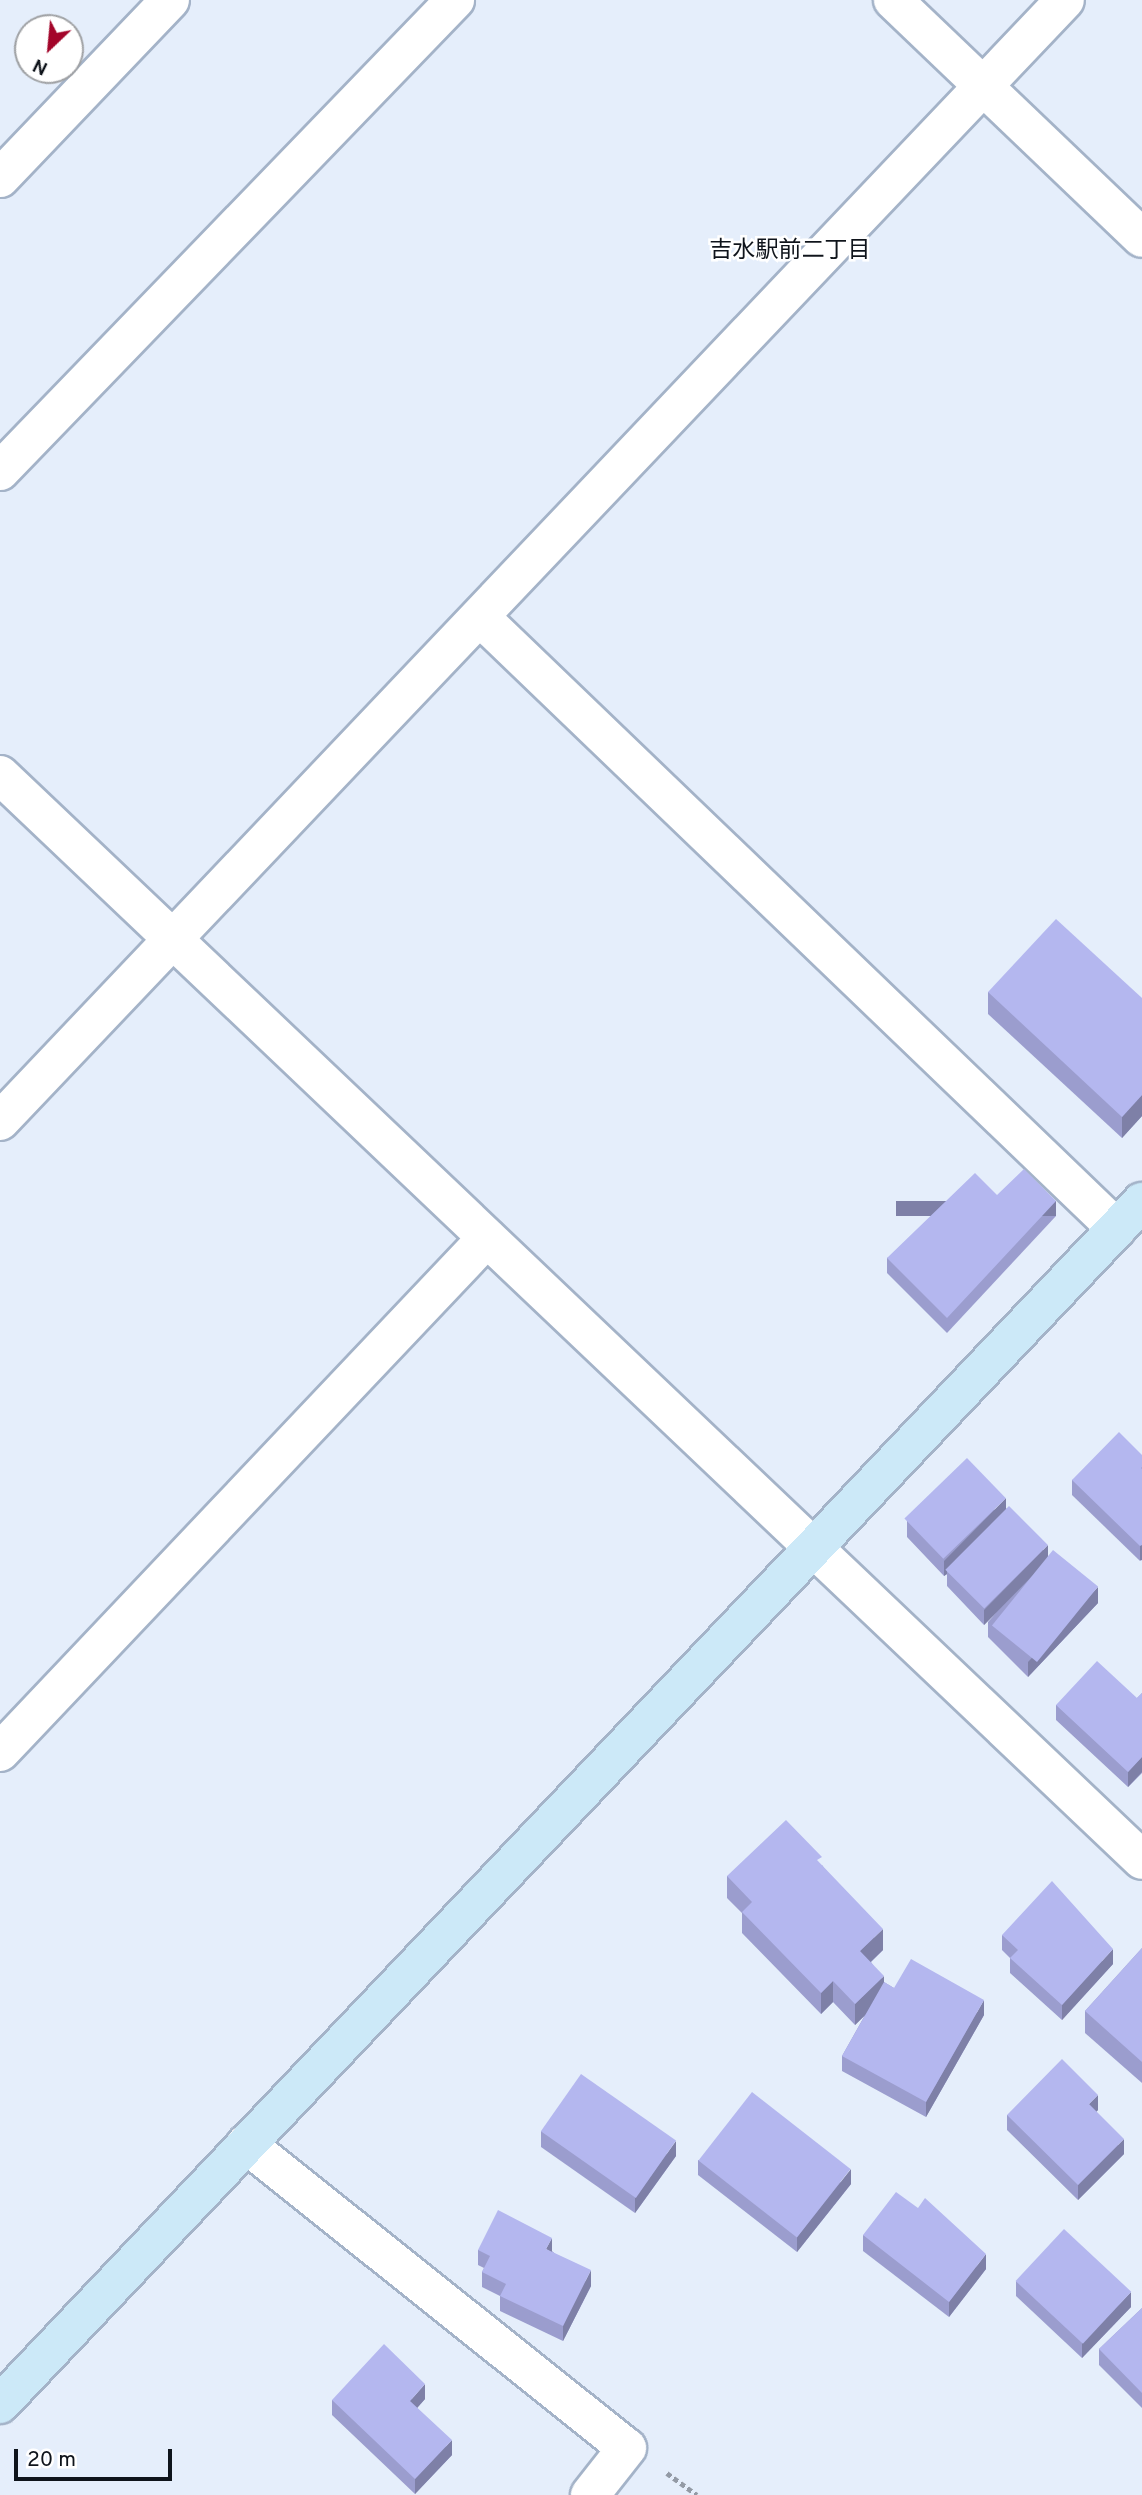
<!DOCTYPE html>
<meta charset="utf-8">
<style>
body{margin:0}
#map{position:relative;width:1142px;height:2495px;overflow:hidden;background:#e5eefb;font-family:Overpass,"Noto Sans JP",sans-serif}
div>[style]{position:absolute}
[style*='--x']{left:calc(var(--x)*1px);top:calc(var(--y)*1px);width:calc(var(--w)*1px);rotate:calc(var(--a)*1deg)}
.path>*{height:4.5px;margin-top:-2.25px;transform-origin:0;background:repeating-linear-gradient(90deg,#939aa5 0 5px,transparent 0 8.5px)}
.roads{filter:drop-shadow(2px 0 #a4b3c8) drop-shadow(-2px 0 #a4b3c8) drop-shadow(0 2px #a4b3c8) drop-shadow(0 -2px #a4b3c8)}
.street>*{height:38px;margin:-19px;padding:0 19px;transform-origin:19px;border-radius:19px;background:#fff}
.secondary>*{height:38px;margin:-19px;padding:0 19px;transform-origin:19px;border-radius:19px;background:#cce9f8}
.wall>*{inset:0;background:#9b9dce}
.shaded-wall>*{inset:0;background:#7e80a7;transform-origin:0 0}
.building>*{inset:0;background:#b4b7ef;transform-origin:0 0}
span{translate:-50% -50%;white-space:nowrap;text-align:center;line-height:1.15;-webkit-text-stroke:5px #fff;paint-order:stroke}
.neighbourhood-label{font-size:23px;color:#0f141b}
.north{position:absolute;left:14px;top:14px;width:70px;height:70px;box-sizing:border-box;background:#fff;border:2px solid #9fa1a4;border-radius:50%;rotate:206deg;font-size:19px;font-weight:700;line-height:28px;text-align:center;color:#0f141b}
.north::after{content:'';display:block;margin:auto;width:24px;height:32px;background:#a3052a;clip-path:polygon(50% 0,100% 100%,50% 72%,0 100%)}
.scale{position:absolute;left:14px;top:2449px;width:158px;height:32px;box-sizing:border-box;border:4px solid #0f141b;border-top:0;padding-left:9px;font-size:21px;line-height:24px;white-space:nowrap;color:#0f141b;-webkit-text-stroke:5px #fff;paint-order:stroke}
</style>
<div id="map">
<div class="path">
<i style="--x:667;--y:2473;--w:37;--a:36"></i>
</div>
<div class="roads">
<div class="street">
<i style="--x:893;--y:0;--w:344;--a:43.7"></i>
<i style="--x:0;--y:178;--w:246;--a:-46.3"></i>
<i style="--x:0;--y:471;--w:655;--a:-45.99"></i>
<i style="--x:480;--y:617;--w:883;--a:43.85"></i>
<i style="--x:0;--y:775;--w:1575;--a:43.53"></i>
<i style="--x:0;--y:1121;--w:1546;--a:-46.47"></i>
<i style="--x:0;--y:1752;--w:708;--a:-46.55"></i>
<i style="--x:246;--y:2144;--w:487;--a:38.6"></i>
<i style="--x:627;--y:2448;--w:60;--a:128.2"></i>
</div>
<div class="secondary">
<i style="--x:0;--y:2404;--w:1658;--a:-46.47"></i>
</div>
</div>
<div class="wall">
<i style="clip-path:polygon(988px 992px,1142px 998px,1142px 1116px,1122px 1138px,988px 1014px)"></i>
<i style="clip-path:polygon(997px 1195px,1056px 1216px,947px 1333px,887px 1273px,887px 1258px)"></i>
<i style="clip-path:polygon(1142px 1455px,1142px 1560px,1140px 1561px,1072px 1495px,1072px 1480px)"></i>
<i style="clip-path:polygon(1006px 1508px,1048px 1556px,1098px 1603px,1028px 1677px,988px 1637px,988px 1622px,996px 1613px,984px 1625px,947px 1586px,947px 1574px,944px 1576px,907px 1537px,907px 1521px)"></i>
<i style="clip-path:polygon(1142px 1693px,1142px 1773px,1128px 1787px,1056px 1720px,1056px 1705px,1137px 1698px)"></i>
<i style="clip-path:polygon(822px 1865px,883px 1950px,871px 1962px,884px 1982px,894px 1988px,984px 2015px,926px 2117px,842px 2071px,842px 2056px,865px 2015px,855px 2025px,833px 2002px,821px 2014px,742px 1933px,742px 1913px,727px 1898px,727px 1876px)"></i>
<i style="clip-path:polygon(1002px 1935px,1113px 1964px,1062px 2020px,1010px 1973px,1010px 1958px,1002px 1950px)"></i>
<i style="clip-path:polygon(1142px 1948px,1142px 2083px,1085px 2033px,1085px 2011px)"></i>
<i style="clip-path:polygon(1098px 2110px,1096px 2112px,1124px 2154px,1078px 2200px,1007px 2130px,1007px 2115px)"></i>
<i style="clip-path:polygon(541px 2131px,676px 2156px,635px 2213px,541px 2147px)"></i>
<i style="clip-path:polygon(698px 2160px,851px 2184px,797px 2252px,698px 2175px)"></i>
<i style="clip-path:polygon(863px 2235px,986px 2269px,949px 2317px,863px 2251px)"></i>
<i style="clip-path:polygon(478px 2250px,552px 2251px,591px 2286px,563px 2341px,500px 2311px,500px 2296px,482px 2287px,482px 2272px,484px 2268px,478px 2265px)"></i>
<i style="clip-path:polygon(1016px 2281px,1131px 2307px,1082px 2358px,1016px 2296px)"></i>
<i style="clip-path:polygon(1142px 2308px,1142px 2408px,1099px 2365px,1099px 2349px)"></i>
<i style="clip-path:polygon(425px 2399px,417px 2408px,452px 2455px,415px 2494px,332px 2415px,332px 2400px)"></i>
</div>
<div class="shaded-wall">
<i style="clip-path:polygon(1142px 1095px,1142px 1116px,1122px 1138px,1122px 1117px)"></i>
<i style="left:1056px;top:1201px;width:15px;height:160px;rotate:90deg"></i>
<i style="clip-path:polygon(1006px 1498px,1006px 1514px,947px 1571px,947px 1574px,944px 1576px,944px 1561px)"></i>
<i style="clip-path:polygon(1048px 1545px,1048px 1560px,984px 1625px,984px 1610px)"></i>
<i style="left:1142px;top:1545px;width:15px;height:2px;rotate:90deg"></i>
<i style="clip-path:polygon(1098px 1587px,1098px 1603px,1028px 1677px,1028px 1662px)"></i>
<i style="clip-path:polygon(1142px 1757px,1142px 1772px,1128px 1787px,1128px 1772px)"></i>
<i style="clip-path:polygon(883px 1929px,883px 1950px,860px 1972px,860px 1951px)"></i>
<i style="clip-path:polygon(1113px 1949px,1113px 1964px,1062px 2020px,1062px 2005px)"></i>
<i style="clip-path:polygon(884px 1976px,884px 1997px,855px 2025px,855px 2004px)"></i>
<i style="clip-path:polygon(833px 1981px,833px 2002px,821px 2014px,821px 1993px)"></i>
<i style="clip-path:polygon(984px 2000px,984px 2015px,926px 2117px,926px 2102px)"></i>
<i style="clip-path:polygon(1098px 2095px,1098px 2110px,1089px 2119px,1089px 2104px)"></i>
<i style="clip-path:polygon(1124px 2139px,1124px 2154px,1078px 2200px,1078px 2185px)"></i>
<i style="clip-path:polygon(676px 2141px,676px 2156px,635px 2213px,635px 2198px)"></i>
<i style="clip-path:polygon(851px 2169px,851px 2184px,797px 2252px,797px 2237px)"></i>
<i style="clip-path:polygon(552px 2238px,552px 2253px,546px 2249px)"></i>
<i style="clip-path:polygon(986px 2254px,986px 2269px,949px 2317px,949px 2302px)"></i>
<i style="clip-path:polygon(591px 2270px,591px 2286px,563px 2341px,563px 2326px)"></i>
<i style="clip-path:polygon(1131px 2292px,1131px 2307px,1082px 2358px,1082px 2343px)"></i>
<i style="clip-path:polygon(425px 2384px,425px 2399px,410px 2416px,410px 2401px)"></i>
<i style="clip-path:polygon(452px 2440px,452px 2455px,415px 2494px,415px 2479px)"></i>
</div>
<div class="building">
<i style="clip-path:polygon(1056px 919px,1142px 998px,1142px 1095px,1122px 1117px,988px 992px)"></i>
<i style="clip-path:polygon(1024px 1169px,1056px 1201px,947px 1318px,887px 1258px,975px 1173px,997px 1195px)"></i>
<i style="clip-path:polygon(1119px 1432px,1142px 1455px,1142px 1467px,1141px 1468px,1142px 1469px,1142px 1545px,1140px 1546px,1072px 1480px)"></i>
<i style="left:967px;top:1458px;width:56px;height:87px;rotate:46deg"></i>
<i style="left:1009px;top:1506px;width:55px;height:90px;rotate:45deg"></i>
<i style="left:1053px;top:1550px;width:58px;height:97px;rotate:39deg"></i>
<i style="clip-path:polygon(1097px 1661px,1137px 1698px,1142px 1693px,1142px 1757px,1128px 1772px,1056px 1705px)"></i>
<i style="clip-path:polygon(786px 1820px,822px 1857px,817px 1860px,883px 1929px,860px 1951px,884px 1976px,855px 2004px,833px 1981px,821px 1993px,742px 1912px,752px 1902px,727px 1876px)"></i>
<i style="clip-path:polygon(1052px 1881px,1113px 1949px,1062px 2005px,1010px 1958px,1018px 1950px,1002px 1935px)"></i>
<i style="clip-path:polygon(1142px 1948px,1142px 2062px,1085px 2011px)"></i>
<i style="clip-path:polygon(911px 1959px,984px 2000px,926px 2102px,842px 2056px,884px 1982px,894px 1988px)"></i>
<i style="clip-path:polygon(1062px 2059px,1098px 2095px,1089px 2104px,1124px 2139px,1078px 2185px,1007px 2115px)"></i>
<i style="left:581px;top:2074px;width:116px;height:70px;rotate:35deg"></i>
<i style="left:752px;top:2092px;width:125px;height:87px;rotate:38deg"></i>
<i style="clip-path:polygon(896px 2192px,918px 2208px,925px 2198px,986px 2254px,949px 2302px,863px 2235px)"></i>
<i style="clip-path:polygon(498px 2210px,552px 2238px,546px 2249px,591px 2270px,563px 2326px,500px 2296px,506px 2284px,482px 2272px,490px 2256px,478px 2250px)"></i>
<i style="left:1064px;top:2229px;width:92px;height:71px;rotate:43deg"></i>
<i style="clip-path:polygon(1142px 2308px,1142px 2393px,1099px 2349px)"></i>
<i style="clip-path:polygon(384px 2344px,425px 2384px,410px 2401px,452px 2440px,415px 2479px,332px 2400px)"></i>
</div>
<div class="neighbourhood-label">
<span style="left:790px;top:252px">吉水駅前二丁目</span>
</div>
<div class="north">N</div>
<div class="scale">20 m</div>
</div>
